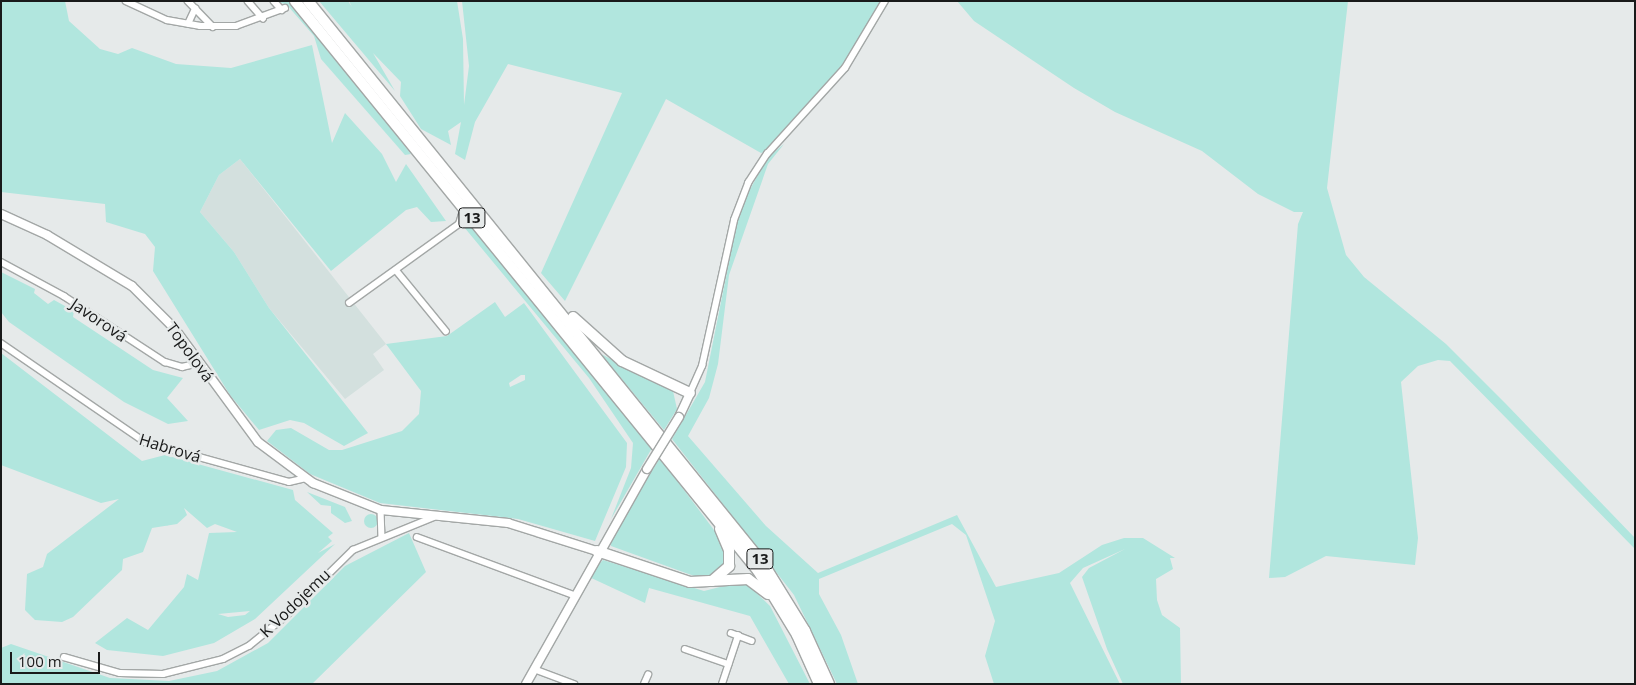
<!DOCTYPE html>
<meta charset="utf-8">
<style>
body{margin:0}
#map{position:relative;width:1636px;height:685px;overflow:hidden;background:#e6eaea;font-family:"Open Sans",sans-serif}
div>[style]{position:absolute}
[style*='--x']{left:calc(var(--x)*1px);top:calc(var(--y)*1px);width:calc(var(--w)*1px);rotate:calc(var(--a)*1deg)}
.built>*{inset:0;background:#d3e0de}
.green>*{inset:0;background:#b1e6de}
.round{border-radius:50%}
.roads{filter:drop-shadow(1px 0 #a3a7a6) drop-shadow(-1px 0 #a3a7a6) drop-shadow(0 1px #a3a7a6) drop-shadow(0 -1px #a3a7a6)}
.minor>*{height:5.5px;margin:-2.75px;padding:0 2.75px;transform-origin:2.75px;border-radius:2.75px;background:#fff}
.tertiary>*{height:8px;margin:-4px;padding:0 4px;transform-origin:4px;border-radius:4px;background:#fff}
.trunk>*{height:10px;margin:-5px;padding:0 5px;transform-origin:5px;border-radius:5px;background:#fff}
.bridges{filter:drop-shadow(1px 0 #a3a7a6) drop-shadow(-1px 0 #a3a7a6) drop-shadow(0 1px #a3a7a6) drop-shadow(0 -1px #a3a7a6)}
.tertiary-bridge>*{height:8px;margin:-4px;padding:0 4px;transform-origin:4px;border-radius:4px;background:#fff}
span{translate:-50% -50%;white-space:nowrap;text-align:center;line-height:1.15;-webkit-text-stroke:5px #e6eaea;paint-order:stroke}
.shield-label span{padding:1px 4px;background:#e6eaea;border:1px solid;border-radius:4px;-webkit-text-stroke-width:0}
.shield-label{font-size:15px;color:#191a1a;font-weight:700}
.street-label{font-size:16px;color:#191a1a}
.frame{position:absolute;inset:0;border:2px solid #191a1a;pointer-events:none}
.scale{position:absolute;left:10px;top:652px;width:90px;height:22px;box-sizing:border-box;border:2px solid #191a1a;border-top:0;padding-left:6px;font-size:15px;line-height:18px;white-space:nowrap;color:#191a1a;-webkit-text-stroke:4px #e6eaea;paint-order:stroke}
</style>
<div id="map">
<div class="built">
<i style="clip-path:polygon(240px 159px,386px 344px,373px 354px,384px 370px,345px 399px,269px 308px,234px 252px,200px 212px,219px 175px)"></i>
</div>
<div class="green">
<i style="clip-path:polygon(1px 1px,65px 1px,69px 21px,100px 49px,118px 54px,132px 48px,176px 64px,231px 68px,312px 45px,332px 143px,345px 113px,382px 154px,396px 182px,406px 164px,446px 221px,431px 222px,417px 207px,406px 210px,331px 271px,240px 159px,219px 175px,200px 212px,234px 252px,269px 308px,368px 433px,344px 446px,304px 423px,290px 420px,259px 430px,230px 395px,153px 271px,155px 247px,145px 234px,106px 222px,105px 204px,1px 192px)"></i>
<i style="clip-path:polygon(276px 1px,291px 1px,411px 154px,405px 155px,321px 59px,314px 36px,287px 5px)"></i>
<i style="clip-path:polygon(319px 1px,348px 1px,352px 7px,349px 1px,457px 1px,463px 39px,464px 105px,469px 66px,462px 1px,882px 1px,846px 62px,768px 150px,761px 153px,666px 99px,565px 301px,541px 273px,622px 93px,508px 64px,475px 122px,465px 160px,455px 154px,461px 122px,448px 131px,451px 145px,421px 129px,400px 96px,401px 82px,373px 53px,395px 91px)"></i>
<i style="clip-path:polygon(957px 1px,1348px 1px,1327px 188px,1346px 255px,1364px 277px,1446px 344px,1506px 404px,1635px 538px,1635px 549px,1450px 361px,1438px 360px,1418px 366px,1401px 382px,1418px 538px,1415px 565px,1326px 556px,1285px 577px,1269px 578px,1298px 224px,1303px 212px,1294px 212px,1258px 194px,1202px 151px,1115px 112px,1074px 88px,974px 21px)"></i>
<i style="clip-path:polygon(784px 144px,768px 164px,729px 275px,718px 364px,709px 398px,688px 436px,766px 526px,818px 573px,957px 515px,996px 587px,1059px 573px,1102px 545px,1124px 538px,1143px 538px,1175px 558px,1170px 558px,1173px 569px,1156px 579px,1157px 600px,1162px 615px,1180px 628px,1181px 684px,1123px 684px,1107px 649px,1082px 577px,1089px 568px,1125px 549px,1083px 568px,1070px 583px,1120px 684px,994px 684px,985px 656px,995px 621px,966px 535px,952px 524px,819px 579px,819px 594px,841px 635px,858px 684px,837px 684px,794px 595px,672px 439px,705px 382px,740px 207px,768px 157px)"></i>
<i style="clip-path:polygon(465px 220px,652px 448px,611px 519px,631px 468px,633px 443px,589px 378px,464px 227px)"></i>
<i style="clip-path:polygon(1px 272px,35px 289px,34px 293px,48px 304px,54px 300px,74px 311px,73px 317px,153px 370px,183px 378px,167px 398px,188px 421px,168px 424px,124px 402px,9px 322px,1px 312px)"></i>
<i style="clip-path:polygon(evenodd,495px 302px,505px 317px,524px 303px,627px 443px,626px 467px,595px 541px,518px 519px,380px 503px,310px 474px,267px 441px,276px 430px,291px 428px,329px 450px,342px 450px,402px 431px,419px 414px,421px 391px,386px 344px,447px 336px,495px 302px,521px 375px,525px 375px,525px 380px,510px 387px,509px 383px,521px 375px)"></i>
<i style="clip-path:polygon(evenodd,1px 353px,142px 461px,165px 455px,293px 490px,295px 500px,333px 533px,328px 537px,332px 541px,318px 553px,335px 544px,255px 619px,214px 643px,163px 656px,107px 650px,95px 643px,127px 618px,148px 630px,184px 587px,187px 574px,198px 580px,209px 533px,237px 532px,215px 524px,207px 528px,184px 508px,187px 515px,177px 524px,152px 528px,143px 552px,123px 559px,122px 570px,73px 617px,62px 622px,35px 620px,25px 610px,27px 574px,43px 567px,47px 554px,119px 499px,101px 503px,1px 465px,1px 353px,250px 611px,245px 615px,228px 617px,218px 614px,250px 611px)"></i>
<i style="clip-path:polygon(601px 354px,673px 391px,677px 409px,664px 430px)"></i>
<i style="clip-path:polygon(660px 458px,723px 542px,727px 565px,712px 578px,697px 577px,611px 546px,610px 538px)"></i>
<i style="clip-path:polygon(307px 492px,345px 507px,352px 521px,345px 523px,331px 513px,331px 506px,321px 505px)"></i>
<i class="round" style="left:364px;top:514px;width:14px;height:14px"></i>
<i style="clip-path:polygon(409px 533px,426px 572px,312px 684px,1px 684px,1px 648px,11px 644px,110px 678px,169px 681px,217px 671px,268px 643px,345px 566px)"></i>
<i style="clip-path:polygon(603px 560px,704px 591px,744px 581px,770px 606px,810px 684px,789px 684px,750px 616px,649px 588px,645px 603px,587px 576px)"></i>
</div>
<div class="roads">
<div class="minor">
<i style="--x:126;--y:1;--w:45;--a:24.9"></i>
<i style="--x:167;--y:20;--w:34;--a:10"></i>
<i style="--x:200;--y:26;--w:36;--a:0"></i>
<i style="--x:236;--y:26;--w:52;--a:-20.2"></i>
<i style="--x:188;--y:1;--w:36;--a:46"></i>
<i style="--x:248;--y:1;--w:23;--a:49"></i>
<i style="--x:274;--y:1;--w:12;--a:48"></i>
<i style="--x:188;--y:24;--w:17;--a:-65"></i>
<i style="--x:1;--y:262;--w:72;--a:28.4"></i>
<i style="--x:64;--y:296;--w:121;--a:33.2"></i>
<i style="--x:165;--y:362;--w:18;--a:16"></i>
<i style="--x:182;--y:367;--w:17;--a:-13"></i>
<i style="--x:396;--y:270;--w:79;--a:50.7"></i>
<i style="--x:349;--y:303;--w:135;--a:-35.7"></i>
<i style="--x:459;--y:224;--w:17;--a:-73"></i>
<i style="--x:1;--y:343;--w:175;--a:34.5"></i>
<i style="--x:145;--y:442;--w:149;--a:15.5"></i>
<i style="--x:289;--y:482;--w:17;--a:-13"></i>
<i style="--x:690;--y:393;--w:30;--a:-66"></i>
<i style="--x:702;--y:366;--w:149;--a:-77.6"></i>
<i style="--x:734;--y:220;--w:40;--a:-69"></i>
<i style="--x:748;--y:183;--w:35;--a:-57"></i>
<i style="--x:767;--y:154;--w:116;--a:-47.8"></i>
<i style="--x:845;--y:68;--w:78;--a:-59.2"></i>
<i style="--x:381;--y:510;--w:26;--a:88"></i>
<i style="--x:417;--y:537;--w:167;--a:20.3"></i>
<i style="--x:731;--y:633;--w:22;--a:21"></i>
<i style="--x:685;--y:649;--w:46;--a:19.2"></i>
<i style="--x:64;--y:657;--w:58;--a:15.9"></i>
<i style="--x:120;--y:673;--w:43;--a:1.3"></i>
<i style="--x:163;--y:674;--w:62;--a:-14"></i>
<i style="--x:223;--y:659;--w:29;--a:-27"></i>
<i style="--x:249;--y:646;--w:48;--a:-39"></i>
<i style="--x:286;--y:616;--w:94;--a:-44.6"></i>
<i style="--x:353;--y:550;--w:87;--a:-22.2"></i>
<i style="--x:534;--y:669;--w:43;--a:20.6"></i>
<i style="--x:644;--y:684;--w:10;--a:-66"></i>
<i style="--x:722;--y:684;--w:51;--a:-71.6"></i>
</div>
<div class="tertiary">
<i style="--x:1;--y:214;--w:51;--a:24.5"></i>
<i style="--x:47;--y:235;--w:99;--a:31"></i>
<i style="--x:132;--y:286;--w:61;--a:45"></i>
<i style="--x:175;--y:329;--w:140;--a:53.7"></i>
<i style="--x:258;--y:442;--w:69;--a:36.7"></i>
<i style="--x:313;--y:483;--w:73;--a:21.7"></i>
<i style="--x:381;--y:510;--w:128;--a:5.8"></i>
<i style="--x:508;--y:523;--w:93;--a:17.5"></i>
<i style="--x:679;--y:417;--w:26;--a:-65"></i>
<i style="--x:526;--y:684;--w:247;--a:-60.6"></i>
</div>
<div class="trunk">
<i style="--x:295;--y:1;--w:734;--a:50.91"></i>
<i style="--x:758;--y:571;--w:75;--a:58.6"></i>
<i style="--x:797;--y:635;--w:54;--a:65.8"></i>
<i style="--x:308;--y:1;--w:727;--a:51.03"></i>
<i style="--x:765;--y:566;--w:76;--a:58.4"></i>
<i style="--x:805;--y:631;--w:58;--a:65.6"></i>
<i style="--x:573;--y:317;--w:66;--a:41.9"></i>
<i style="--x:622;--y:361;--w:75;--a:25.2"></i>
<i style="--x:597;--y:551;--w:98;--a:18.4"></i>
<i style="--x:690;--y:582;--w:58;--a:-3"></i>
<i style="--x:748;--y:579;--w:25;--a:37"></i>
<i style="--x:712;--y:581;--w:23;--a:-41"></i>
<i style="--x:729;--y:566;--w:16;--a:-90"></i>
<i style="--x:729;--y:550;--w:23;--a:-113"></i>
</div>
</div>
<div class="bridges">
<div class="tertiary-bridge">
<i style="--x:647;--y:469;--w:61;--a:-58.4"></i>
</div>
</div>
<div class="shield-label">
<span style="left:472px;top:218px">13</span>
<span style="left:760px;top:559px">13</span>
</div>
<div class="street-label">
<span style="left:99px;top:320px;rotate:34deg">Javorová</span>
<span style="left:190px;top:352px;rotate:54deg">Topolová</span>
<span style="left:170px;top:448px;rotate:17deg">Habrová</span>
<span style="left:295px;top:603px;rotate:-44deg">K Vodojemu</span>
</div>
<div class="frame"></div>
<div class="scale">100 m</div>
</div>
